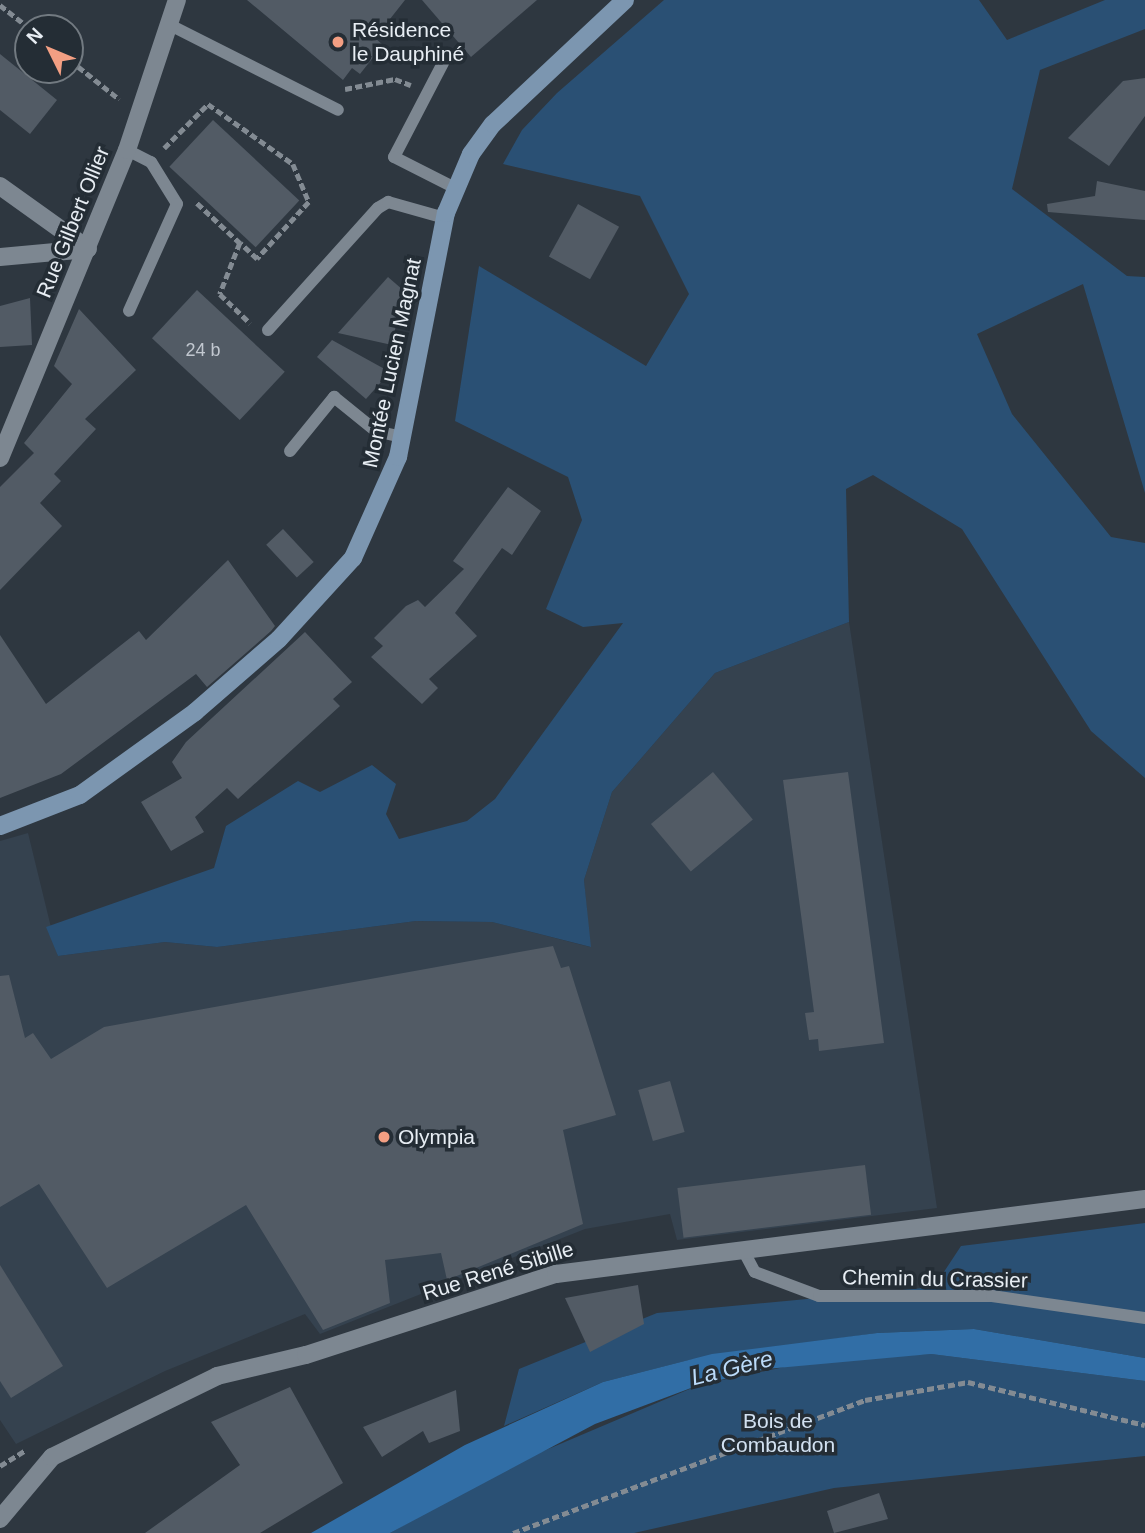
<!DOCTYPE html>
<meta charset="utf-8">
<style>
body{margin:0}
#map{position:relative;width:1145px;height:1533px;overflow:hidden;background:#2e3740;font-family:Arial,sans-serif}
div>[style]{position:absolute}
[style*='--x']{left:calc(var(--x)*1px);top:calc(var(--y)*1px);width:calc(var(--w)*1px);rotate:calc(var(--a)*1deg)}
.built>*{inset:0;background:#35424f}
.green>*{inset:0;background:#2a5074}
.water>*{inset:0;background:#316ea6}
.building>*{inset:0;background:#525b65;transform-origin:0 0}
.path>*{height:4.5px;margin-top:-2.25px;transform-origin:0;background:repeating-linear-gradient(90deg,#838b93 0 7px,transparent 0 10.5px)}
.service>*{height:12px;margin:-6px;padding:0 6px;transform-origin:6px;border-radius:6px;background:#7d8791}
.minor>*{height:18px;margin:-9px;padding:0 9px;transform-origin:9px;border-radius:9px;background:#7d8791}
.secondary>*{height:18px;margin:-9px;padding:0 9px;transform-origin:9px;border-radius:9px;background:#7c96b0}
.dots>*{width:19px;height:19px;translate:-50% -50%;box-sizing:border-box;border:4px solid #242d35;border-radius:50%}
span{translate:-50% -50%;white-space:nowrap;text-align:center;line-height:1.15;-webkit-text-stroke:7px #242d35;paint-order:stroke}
.number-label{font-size:18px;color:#c2c8d0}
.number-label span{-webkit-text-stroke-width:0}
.poi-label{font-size:21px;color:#e7edf3}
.left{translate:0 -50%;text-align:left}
.street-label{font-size:21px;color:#e7edf3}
.park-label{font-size:21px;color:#d2e1f1}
.water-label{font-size:23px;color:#bbdbfa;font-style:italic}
.north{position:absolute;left:14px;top:14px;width:70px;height:70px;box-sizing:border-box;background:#242d35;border:2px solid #727a81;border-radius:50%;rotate:313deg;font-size:19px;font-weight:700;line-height:28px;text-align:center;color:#e7edf3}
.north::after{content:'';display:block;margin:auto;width:24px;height:32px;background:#f39f83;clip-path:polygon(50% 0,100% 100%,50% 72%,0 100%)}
</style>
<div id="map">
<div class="built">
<i style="clip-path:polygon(849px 622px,937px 1208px,677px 1240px,670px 1214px,585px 1229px,320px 1334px,305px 1314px,165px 1371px,16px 1444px,0 1420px,0 841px,28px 833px,58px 956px,165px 942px,217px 947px,416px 921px,492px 922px,590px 947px,584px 880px,612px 792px,715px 673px)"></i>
</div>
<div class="green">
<i style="clip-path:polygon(664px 0,979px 0,1007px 40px,1105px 0,1145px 0,1145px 29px,1040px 70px,1012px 189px,1127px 276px,1145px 277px,1145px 493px,1083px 284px,977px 334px,1012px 414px,1111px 537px,1145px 543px,1145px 778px,1091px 731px,962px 529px,873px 475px,846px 489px,849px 622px,715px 673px,612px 792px,584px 880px,591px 947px,492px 922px,416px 921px,217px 947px,165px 942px,58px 956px,46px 927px,214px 868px,226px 826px,298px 781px,320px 792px,372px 765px,396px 784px,386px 814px,399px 839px,467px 821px,495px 799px,623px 623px,583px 627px,546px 609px,582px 520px,568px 477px,455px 421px,479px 266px,646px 366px,689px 294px,640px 196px,503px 164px,522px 130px,557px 93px)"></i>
<i style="clip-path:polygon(1145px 1223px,1145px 1358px,974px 1329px,877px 1333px,689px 1360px,603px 1382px,504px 1426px,519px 1369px,657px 1313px,934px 1287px,961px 1246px)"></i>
<i style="clip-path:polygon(931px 1354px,1145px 1381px,1145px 1456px,834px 1488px,634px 1533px,390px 1533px,513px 1464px,699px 1385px,813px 1361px)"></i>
</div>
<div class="water">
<i style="clip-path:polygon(974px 1329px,1145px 1358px,1145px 1381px,931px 1354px,766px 1369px,699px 1385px,595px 1424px,390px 1533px,311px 1533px,465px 1445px,603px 1382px,712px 1354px,877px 1333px)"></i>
</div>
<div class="building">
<i style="clip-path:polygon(247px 0,405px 0,375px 38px,383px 45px,360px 74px,352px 68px,343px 80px)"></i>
<i style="clip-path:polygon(422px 0,537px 0,471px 57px)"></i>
<i style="clip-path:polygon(0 54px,57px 100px,30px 134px,0 110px)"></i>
<i style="clip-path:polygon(1145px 78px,1145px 116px,1109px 166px,1068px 138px,1123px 81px)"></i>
<i style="left:213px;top:120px;width:118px;height:64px;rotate:43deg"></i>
<i style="clip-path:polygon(1097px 181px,1145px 191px,1145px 220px,1048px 212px,1047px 204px,1095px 196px)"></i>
<i style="left:578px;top:204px;width:47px;height:60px;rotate:29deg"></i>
<i style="clip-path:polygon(388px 277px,403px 290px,392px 345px,338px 333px)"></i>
<i style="left:197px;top:290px;width:120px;height:66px;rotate:43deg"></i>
<i style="clip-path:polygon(30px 298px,32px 345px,0 347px,0 306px)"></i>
<i style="clip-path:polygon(79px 309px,136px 370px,85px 419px,96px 429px,54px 474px,61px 481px,40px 503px,62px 526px,0 590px,0 487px,34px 453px,24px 443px,72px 384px,54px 366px)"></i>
<i style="clip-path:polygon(332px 340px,390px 372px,366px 399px,317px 357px)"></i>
<i style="clip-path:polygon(508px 487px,541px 511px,512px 555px,502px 548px,455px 613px,477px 636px,429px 679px,438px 688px,422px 704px,371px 657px,383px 646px,374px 638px,406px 606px,418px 600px,425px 607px,464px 569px,453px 561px)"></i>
<i style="left:283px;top:529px;width:45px;height:23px;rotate:47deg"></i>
<i style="clip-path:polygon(228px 560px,275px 626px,271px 631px,207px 687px,196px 674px,61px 774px,0 798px,0 635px,46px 704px,139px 631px,146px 640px)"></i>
<i style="clip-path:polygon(305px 632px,352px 682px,333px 699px,340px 706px,238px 799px,227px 788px,195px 817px,204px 832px,171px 851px,141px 802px,182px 778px,172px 762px,186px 742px)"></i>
<i style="left:713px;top:772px;width:62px;height:81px;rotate:50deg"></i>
<i style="clip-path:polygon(848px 772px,884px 1043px,819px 1051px,818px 1039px,809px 1040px,805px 1013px,814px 1012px,783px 780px)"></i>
<i style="clip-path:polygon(553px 946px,561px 968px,569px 966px,616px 1115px,563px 1130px,583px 1224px,447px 1280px,441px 1253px,385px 1260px,390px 1303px,323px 1330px,246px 1205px,107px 1288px,39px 1184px,0 1207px,0 976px,9px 975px,25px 1038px,33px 1033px,51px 1059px,104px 1027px)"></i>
<i style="left:670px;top:1081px;width:53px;height:33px;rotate:74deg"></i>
<i style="left:865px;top:1165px;width:50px;height:189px;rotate:83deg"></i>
<i style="clip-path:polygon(0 1265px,63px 1366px,11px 1398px,0 1381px)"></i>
<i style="clip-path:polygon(638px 1285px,644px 1324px,590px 1352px,565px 1298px)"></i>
<i style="clip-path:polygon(290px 1387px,343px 1483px,260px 1533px,145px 1533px,240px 1465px,211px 1422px)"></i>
<i style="clip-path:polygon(456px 1390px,460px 1431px,429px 1443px,423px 1431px,382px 1457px,363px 1427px)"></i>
<i style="clip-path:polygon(879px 1493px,888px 1519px,834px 1533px,827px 1511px)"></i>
</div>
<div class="path">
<i style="--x:0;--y:5;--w:37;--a:38"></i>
<i style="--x:70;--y:60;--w:63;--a:38.5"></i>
<i style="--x:345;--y:89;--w:51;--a:-11.3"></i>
<i style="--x:395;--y:79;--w:17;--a:21"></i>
<i style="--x:164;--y:148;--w:62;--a:-45"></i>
<i style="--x:208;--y:104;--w:104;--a:35.2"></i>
<i style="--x:293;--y:164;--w:41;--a:67.2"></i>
<i style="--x:309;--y:202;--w:77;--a:132.4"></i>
<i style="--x:257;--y:259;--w:23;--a:-137"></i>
<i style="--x:197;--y:203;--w:59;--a:42.9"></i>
<i style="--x:240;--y:243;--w:55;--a:111.4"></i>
<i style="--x:220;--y:294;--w:42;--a:44"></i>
<i style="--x:0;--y:1466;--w:31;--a:-32"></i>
<i style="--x:513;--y:1533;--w:376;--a:-20.7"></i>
<i style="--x:865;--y:1400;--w:105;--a:-9.9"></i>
<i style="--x:968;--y:1382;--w:182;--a:13.7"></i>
</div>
<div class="service">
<i style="--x:170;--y:25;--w:188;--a:26.8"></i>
<i style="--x:443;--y:63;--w:106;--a:117.5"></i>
<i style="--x:394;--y:157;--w:68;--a:26.9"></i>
<i style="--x:127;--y:150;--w:27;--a:27"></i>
<i style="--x:151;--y:162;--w:49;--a:58.2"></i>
<i style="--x:177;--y:204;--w:117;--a:114.2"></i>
<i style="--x:268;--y:330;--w:164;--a:-48"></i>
<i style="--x:378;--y:208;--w:12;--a:-31"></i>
<i style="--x:388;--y:202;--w:59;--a:15.7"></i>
<i style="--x:290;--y:451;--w:70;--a:-50.8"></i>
<i style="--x:334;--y:397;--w:54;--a:39"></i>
<i style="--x:376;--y:431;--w:27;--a:13"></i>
<i style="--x:742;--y:1248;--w:27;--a:62"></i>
<i style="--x:755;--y:1272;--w:68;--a:20.6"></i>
<i style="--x:819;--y:1296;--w:173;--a:0"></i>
<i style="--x:992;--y:1296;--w:155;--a:8.2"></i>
</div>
<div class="minor">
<i style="--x:0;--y:186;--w:108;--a:35.6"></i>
<i style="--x:0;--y:257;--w:88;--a:-5.2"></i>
<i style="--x:0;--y:458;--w:333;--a:-67.6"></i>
<i style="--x:127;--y:150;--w:158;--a:-71.6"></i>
<i style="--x:0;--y:1519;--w:81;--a:-50"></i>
<i style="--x:52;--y:1457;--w:184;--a:-26.1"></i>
<i style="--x:217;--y:1376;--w:91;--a:-13.3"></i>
<i style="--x:306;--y:1355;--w:263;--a:-18"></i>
<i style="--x:556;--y:1274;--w:594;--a:-7.26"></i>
</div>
<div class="secondary">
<i style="--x:0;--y:826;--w:86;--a:-21.2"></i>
<i style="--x:80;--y:795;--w:142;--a:-35.8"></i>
<i style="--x:195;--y:712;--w:111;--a:-41"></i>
<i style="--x:279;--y:639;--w:110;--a:-47.6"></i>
<i style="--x:353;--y:558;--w:111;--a:-66"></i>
<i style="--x:398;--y:457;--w:249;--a:-78.9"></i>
<i style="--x:446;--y:213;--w:64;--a:-67"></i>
<i style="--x:471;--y:154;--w:37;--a:-54"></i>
<i style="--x:493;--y:124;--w:181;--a:-43.2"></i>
</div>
<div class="dots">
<i style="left:338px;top:42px;background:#f39f83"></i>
<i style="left:384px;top:1137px;background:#f39f83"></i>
</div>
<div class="number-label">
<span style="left:203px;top:350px">24 b</span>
</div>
<div class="poi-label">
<span class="left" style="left:352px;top:42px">Résidence<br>le Dauphiné</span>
<span class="left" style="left:398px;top:1137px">Olympia</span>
</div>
<div class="street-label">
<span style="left:73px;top:222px;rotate:-68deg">Rue Gilbert Ollier</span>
<span style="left:392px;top:363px;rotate:-78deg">Montée Lucien Magnat</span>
<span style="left:498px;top:1271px;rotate:-17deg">Rue René Sibille</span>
<span style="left:935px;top:1279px;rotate:1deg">Chemin du Crassier</span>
</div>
<div class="park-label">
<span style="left:778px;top:1433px">Bois de<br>Combaudon</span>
</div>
<div class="water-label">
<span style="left:732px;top:1368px;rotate:-14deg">La Gère</span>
</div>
<div class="north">N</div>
</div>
